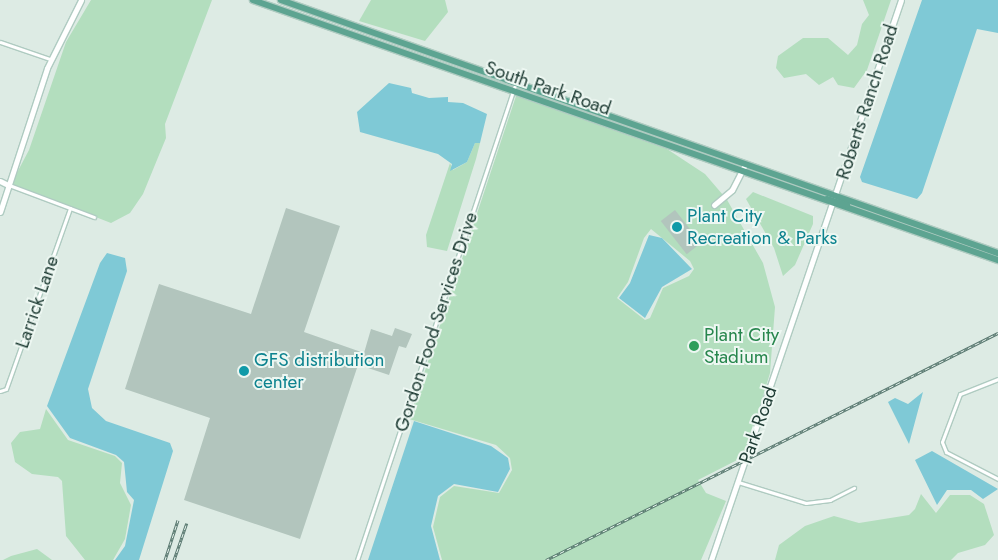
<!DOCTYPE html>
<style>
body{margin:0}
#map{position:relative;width:998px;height:560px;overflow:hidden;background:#ddebe4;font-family:Jost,sans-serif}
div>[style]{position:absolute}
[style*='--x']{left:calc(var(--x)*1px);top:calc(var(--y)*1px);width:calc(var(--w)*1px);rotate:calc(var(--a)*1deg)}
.green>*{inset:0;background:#b3debe}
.water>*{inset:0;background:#7fc9d6}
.building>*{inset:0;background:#b2c5bd;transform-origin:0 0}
.roads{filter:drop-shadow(1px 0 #afcbc1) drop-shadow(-1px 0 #afcbc1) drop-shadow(0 1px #afcbc1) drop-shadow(0 -1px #afcbc1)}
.street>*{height:3px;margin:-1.5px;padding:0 1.5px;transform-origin:1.5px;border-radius:1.5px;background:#fff}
.secondary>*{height:5px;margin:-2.5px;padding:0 2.5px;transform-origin:2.5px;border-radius:2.5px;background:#fff}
.primary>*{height:5.5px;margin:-2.75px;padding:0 2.75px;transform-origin:2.75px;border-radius:2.75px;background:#5da491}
.rail>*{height:3px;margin-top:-1.5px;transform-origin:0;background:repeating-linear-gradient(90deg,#edf7f2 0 4px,#57776e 0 8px);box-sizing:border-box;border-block:1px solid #57776e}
.dots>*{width:14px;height:14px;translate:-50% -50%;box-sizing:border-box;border:2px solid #edf7f2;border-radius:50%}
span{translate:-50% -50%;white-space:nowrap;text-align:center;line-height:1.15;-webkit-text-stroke:4px #edf7f2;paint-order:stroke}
.street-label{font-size:19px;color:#1d3b33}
.culture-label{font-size:19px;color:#0d838f}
.left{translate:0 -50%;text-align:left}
.leisure-label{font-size:19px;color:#27864d}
</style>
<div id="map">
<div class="green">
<i style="clip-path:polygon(91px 0,212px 0,165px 124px,166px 138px,143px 194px,130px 213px,111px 223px,11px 184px,29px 150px,66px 42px)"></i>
<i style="clip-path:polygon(371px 0,445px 0,448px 12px,425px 41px,359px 21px)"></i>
<i style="clip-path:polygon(863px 0,891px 0,867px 70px,854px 88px,838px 85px,833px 77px,819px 85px,806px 74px,784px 78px,776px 68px,778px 56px,803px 38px,828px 38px,848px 55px,857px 45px,862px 24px,869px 15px)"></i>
<i style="clip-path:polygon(evenodd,516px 96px,667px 149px,705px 174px,723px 195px,711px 205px,715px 208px,726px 198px,763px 263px,775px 307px,770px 373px,745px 456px,698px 480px,706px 493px,726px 501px,701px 560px,442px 560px,433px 527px,440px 497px,454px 486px,499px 493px,512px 470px,510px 458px,496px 445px,409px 419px,516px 96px,651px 229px,690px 261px,694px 269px,689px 276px,663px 288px,650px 318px,645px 320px,617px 298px,628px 282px,644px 238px,651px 229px)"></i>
<i style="clip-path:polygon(475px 143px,480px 143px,476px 159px,447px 251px,427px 247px,426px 235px,450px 163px,453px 170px,467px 162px)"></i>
<i style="clip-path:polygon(753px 192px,813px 216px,813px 224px,795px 265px,783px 276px,774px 248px,746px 199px)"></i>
<i style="clip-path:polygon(46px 409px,68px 440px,115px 456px,122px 463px,120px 483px,131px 505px,125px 539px,113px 560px,85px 560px,66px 536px,62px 481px,58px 477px,32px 474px,15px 462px,11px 443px,20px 432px,40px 429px)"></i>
<i style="clip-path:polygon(921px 494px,936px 513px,950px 495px,970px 495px,984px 504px,994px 535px,985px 545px,958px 553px,951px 560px,775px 560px,779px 545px,805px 526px,834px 516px,859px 523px,909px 515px,915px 509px)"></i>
<i style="clip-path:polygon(37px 549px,52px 560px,3px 560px,11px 556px)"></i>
</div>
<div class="water">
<i style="clip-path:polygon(922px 0,998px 0,998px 33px,977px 29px,922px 193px,917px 199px,862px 182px,860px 177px)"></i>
<i style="clip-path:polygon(389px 83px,411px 88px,412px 93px,429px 98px,448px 97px,448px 102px,463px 103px,487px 114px,480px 143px,475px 143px,467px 162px,450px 171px,452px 164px,438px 154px,360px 132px,357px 112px)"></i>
<i style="clip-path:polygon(649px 235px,662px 238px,692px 269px,662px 287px,645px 318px,619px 298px,630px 283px)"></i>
<i style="clip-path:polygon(107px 253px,125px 258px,127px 271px,88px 389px,92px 408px,106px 421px,170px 443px,173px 451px,139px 560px,115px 560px,125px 546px,134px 500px,127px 492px,124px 462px,116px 455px,70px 438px,47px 406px,100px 263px)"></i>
<i style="clip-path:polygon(923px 392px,909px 444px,888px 402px,895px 398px,908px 404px)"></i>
<i style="clip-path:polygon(414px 421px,491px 446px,508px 458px,510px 469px,498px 492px,454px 484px,438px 496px,431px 526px,440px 560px,368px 560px)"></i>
<i style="clip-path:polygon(932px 451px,998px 489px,983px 499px,971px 490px,947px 490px,937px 505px,915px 460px)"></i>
</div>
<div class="building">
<i style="clip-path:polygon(286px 208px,340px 226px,304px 332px,364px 353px,371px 329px,392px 336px,395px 328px,412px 334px,406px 348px,399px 346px,389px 375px,368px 368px,370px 362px,360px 359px,300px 539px,184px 500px,210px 418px,125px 389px,159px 284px,251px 314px)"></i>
<i style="left:675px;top:210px;width:42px;height:18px;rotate:52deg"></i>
</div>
<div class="roads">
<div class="street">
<i style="--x:0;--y:42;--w:53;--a:18.8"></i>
<i style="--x:9;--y:185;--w:91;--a:20.6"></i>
<i style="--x:998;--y:379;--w:41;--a:158.5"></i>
<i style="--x:960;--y:394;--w:51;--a:110.6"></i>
<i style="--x:942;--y:442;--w:11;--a:68"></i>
<i style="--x:946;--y:452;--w:59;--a:27.4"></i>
<i style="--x:0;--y:391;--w:6;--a:-18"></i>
<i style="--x:6;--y:389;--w:192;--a:-70.5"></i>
<i style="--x:738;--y:482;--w:71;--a:17.2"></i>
<i style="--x:806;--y:503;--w:24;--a:-7"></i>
<i style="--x:830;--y:500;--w:27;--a:-27"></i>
<i style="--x:357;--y:560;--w:501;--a:-71.6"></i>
</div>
<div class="secondary">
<i style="--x:0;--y:181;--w:9;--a:27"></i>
<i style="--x:714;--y:205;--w:23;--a:-40"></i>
<i style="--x:732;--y:190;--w:28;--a:-63"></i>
<i style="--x:0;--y:212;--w:151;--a:-71.9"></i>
<i style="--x:47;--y:68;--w:76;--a:-63.4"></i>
<i style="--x:711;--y:560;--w:591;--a:-71.26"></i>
</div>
<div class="primary">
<i style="--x:253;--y:0;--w:789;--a:19.24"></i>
<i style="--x:281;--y:0;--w:760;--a:19.44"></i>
<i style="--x:827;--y:199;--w:21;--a:17"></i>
</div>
</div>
<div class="rail">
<i style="--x:165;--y:560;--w:42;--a:-72"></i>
<i style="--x:174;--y:560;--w:39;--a:-71"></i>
<i style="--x:546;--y:560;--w:506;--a:-26.67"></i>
</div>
<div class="dots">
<i style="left:677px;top:227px;background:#0f9aa8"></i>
<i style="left:694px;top:346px;background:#2e9e5b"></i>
<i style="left:244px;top:371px;background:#0f9aa8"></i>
</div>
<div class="street-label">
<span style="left:548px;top:88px;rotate:19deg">South Park Road</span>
<span style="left:867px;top:102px;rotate:-72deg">Roberts Ranch Road</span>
<span style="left:37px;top:302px;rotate:-71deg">Larrick Lane</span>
<span style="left:436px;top:322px;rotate:-72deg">Gordon Food Services Drive</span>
<span style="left:758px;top:425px;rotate:-71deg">Park Road</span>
</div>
<div class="culture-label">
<span class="left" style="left:687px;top:227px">Plant City<br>Recreation &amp; Parks</span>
<span class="left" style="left:254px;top:371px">GFS distribution<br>center</span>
</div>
<div class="leisure-label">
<span class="left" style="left:704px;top:346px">Plant City<br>Stadium</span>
</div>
</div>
